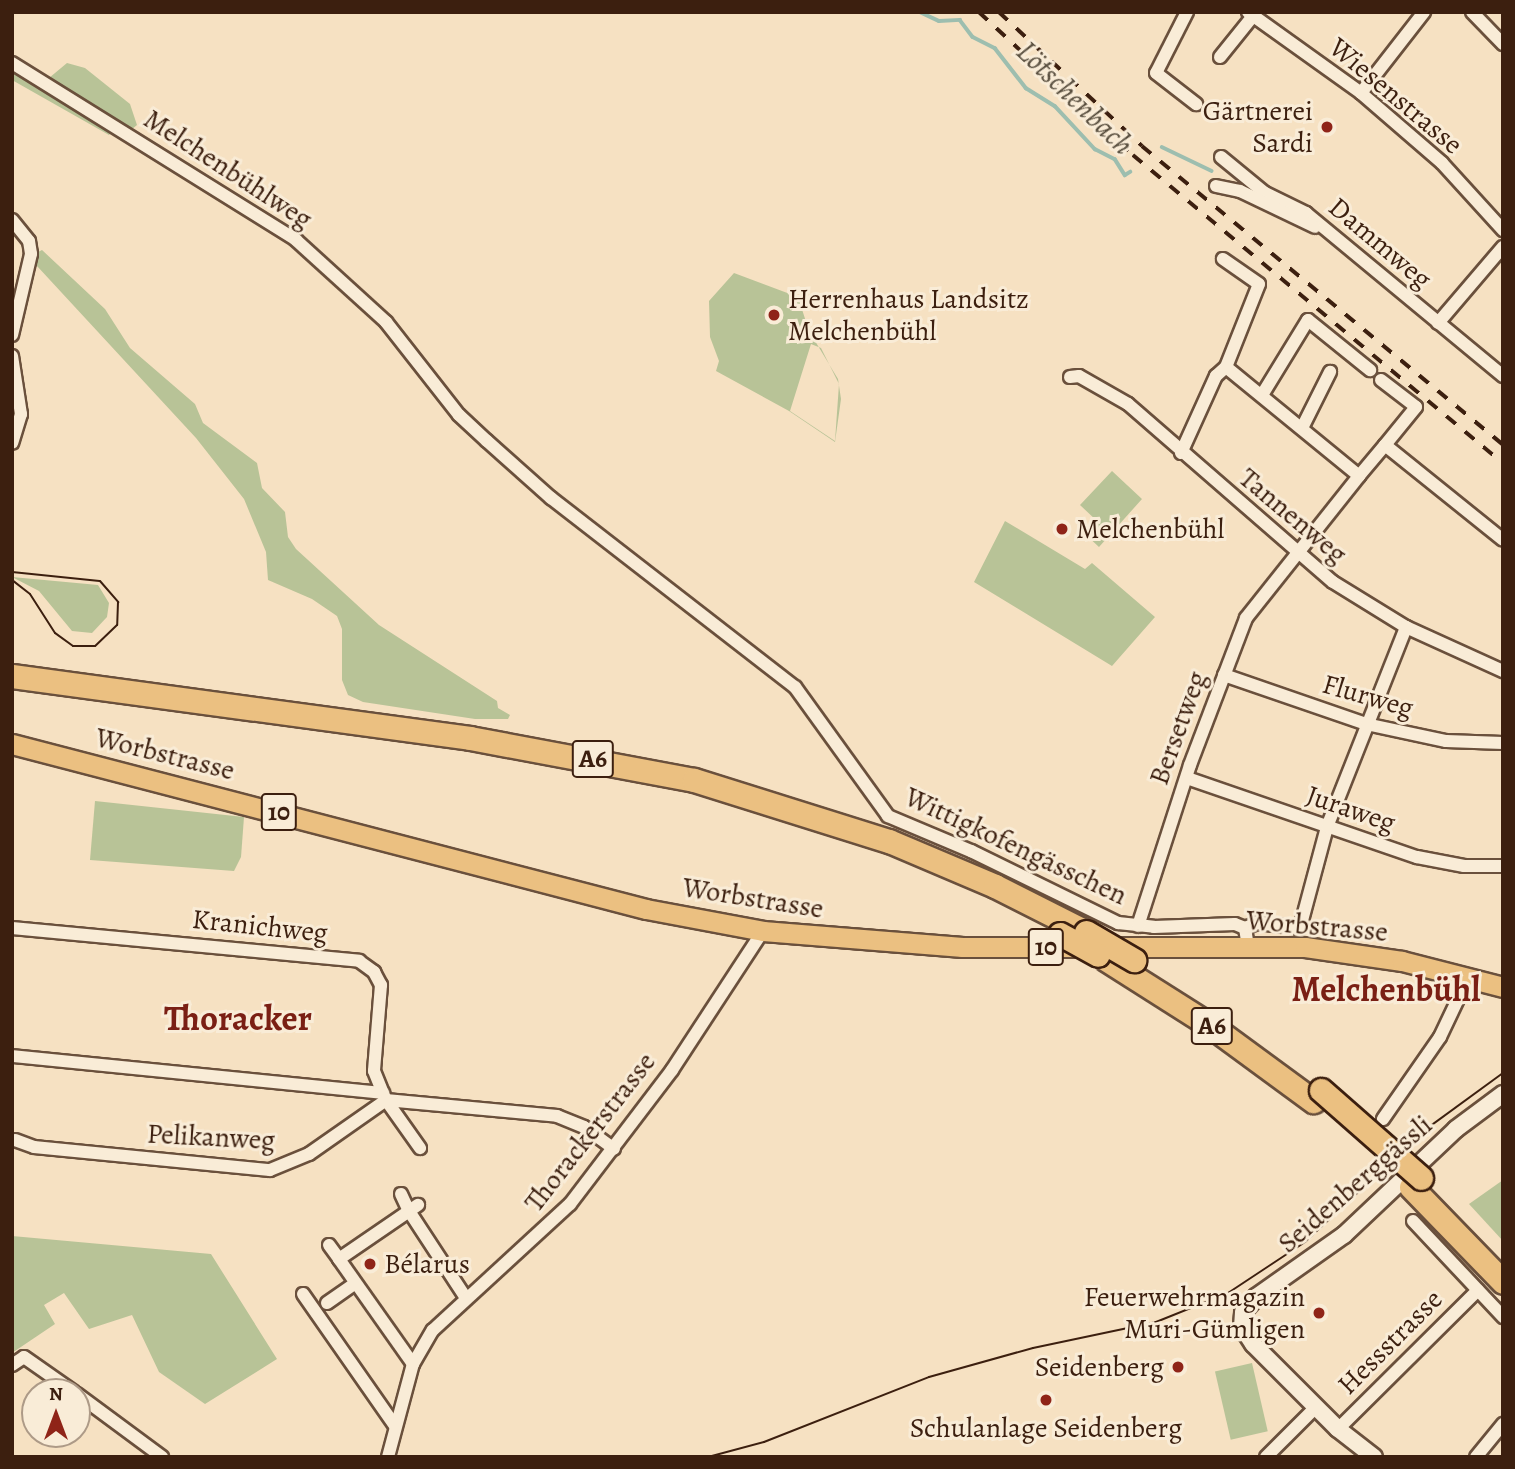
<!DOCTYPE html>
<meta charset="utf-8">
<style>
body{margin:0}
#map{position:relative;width:1515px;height:1469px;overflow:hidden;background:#f6e1c2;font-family:Alegreya,serif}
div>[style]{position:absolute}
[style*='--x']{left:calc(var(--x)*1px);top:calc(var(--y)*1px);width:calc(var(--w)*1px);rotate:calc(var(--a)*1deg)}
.green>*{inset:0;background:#b8c397;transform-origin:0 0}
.stream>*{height:3.5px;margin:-1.75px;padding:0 1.75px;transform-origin:1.75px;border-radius:1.75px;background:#9dbeaf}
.roads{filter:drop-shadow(2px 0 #6a503c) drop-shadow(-2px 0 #6a503c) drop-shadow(0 2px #6a503c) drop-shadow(0 -2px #6a503c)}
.minor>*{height:12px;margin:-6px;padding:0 6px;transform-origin:6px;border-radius:6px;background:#f9ecd7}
.tertiary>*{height:16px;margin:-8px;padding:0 8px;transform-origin:8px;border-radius:8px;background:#f9ecd7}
.primary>*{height:19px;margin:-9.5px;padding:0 9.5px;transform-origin:9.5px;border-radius:9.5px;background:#ebc081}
.motorway>*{height:23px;margin:-11.5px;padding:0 11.5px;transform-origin:11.5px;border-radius:11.5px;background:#ebc081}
.tram>*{height:2px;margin:-1px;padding:0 1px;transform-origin:1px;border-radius:1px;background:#3c1f0f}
.rail>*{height:3.5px;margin-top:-1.75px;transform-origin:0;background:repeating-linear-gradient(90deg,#3c1f0f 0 12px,transparent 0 24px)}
.bridges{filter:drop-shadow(2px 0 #3c1f0f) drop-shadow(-2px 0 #3c1f0f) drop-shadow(0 2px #3c1f0f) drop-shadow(0 -2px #3c1f0f)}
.motorway-bridge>*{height:23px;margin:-11.5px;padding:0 11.5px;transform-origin:11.5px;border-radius:11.5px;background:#ebc081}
.dots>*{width:19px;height:19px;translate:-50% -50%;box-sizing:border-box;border:4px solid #f9ecd7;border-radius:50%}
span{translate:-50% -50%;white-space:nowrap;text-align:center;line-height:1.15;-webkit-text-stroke:6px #f9ecd7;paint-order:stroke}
.shield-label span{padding:2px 5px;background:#f9ecd7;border:2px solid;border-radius:5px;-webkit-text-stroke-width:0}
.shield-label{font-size:26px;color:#3c1f0f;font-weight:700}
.street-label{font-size:28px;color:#3c1f0f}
.poi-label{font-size:28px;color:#3c1f0f}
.right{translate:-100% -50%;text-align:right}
.left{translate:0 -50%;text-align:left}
.water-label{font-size:30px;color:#594f3f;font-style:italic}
.district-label{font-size:35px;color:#7a1f14;font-weight:700}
.frame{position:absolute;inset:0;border:14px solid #3c1f0f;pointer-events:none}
.north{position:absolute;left:21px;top:1378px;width:70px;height:70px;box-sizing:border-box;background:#f9ecd7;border:2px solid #ad9a87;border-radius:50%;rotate:0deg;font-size:19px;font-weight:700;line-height:28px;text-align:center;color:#3c1f0f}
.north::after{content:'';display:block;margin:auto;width:24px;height:32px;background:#8f2418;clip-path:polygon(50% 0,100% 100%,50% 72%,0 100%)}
</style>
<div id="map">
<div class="green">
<i style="clip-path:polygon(67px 63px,85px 68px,130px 104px,137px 125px,131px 130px,118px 125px,109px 135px,12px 80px,12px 64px,43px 83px)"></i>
<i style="clip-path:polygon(42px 250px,105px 309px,130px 348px,195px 404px,203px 423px,257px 463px,262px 488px,285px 512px,288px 537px,296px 549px,379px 625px,497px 701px,498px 708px,510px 715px,508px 719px,475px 719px,363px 702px,348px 695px,342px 680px,342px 629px,337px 616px,312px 599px,268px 580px,266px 552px,244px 499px,196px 438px,37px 266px,30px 264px,32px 255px)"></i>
<i style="clip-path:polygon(evenodd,734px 273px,798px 297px,809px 331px,838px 379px,841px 399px,835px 442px,789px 411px,716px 371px,719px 361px,710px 337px,709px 301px,734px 273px,811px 344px,821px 348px,839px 384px,835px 441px,790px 411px,811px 344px)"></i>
<i style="clip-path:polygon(1112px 471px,1142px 499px,1099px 547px,1085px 534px,1097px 521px,1080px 505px)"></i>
<i style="clip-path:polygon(1005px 521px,1085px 569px,1092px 563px,1155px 617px,1112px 666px,974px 582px)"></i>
<i style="clip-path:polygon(12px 577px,98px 585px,109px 603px,107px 617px,92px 633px,72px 631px,39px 591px)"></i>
<i style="clip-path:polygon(95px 801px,244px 817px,241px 857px,234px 871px,90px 860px)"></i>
<i style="clip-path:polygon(1503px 1180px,1503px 1241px,1469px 1204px)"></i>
<i style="clip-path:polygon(12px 1236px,211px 1254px,277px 1359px,205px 1404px,159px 1372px,132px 1315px,89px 1329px,64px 1293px,44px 1305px,55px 1324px,12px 1353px)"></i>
<i style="left:1252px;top:1363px;width:70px;height:38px;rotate:77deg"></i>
</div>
<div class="stream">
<i style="--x:920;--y:12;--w:21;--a:25"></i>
<i style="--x:939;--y:21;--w:21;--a:-3"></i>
<i style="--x:960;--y:20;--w:21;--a:53"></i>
<i style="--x:973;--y:37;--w:25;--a:27"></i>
<i style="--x:995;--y:48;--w:51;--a:52.2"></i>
<i style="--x:1026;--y:88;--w:34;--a:32"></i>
<i style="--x:1055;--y:106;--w:59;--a:47.1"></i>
<i style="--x:1095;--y:149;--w:22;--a:27"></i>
<i style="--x:1115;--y:159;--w:19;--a:58"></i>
<i style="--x:1125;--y:175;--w:6;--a:-31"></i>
<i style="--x:1162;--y:147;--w:55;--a:25.6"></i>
</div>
<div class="roads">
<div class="minor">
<i style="--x:1187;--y:12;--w:68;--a:116.9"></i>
<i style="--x:1156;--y:73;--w:51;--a:37.8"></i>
<i style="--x:1248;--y:12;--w:139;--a:35.6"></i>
<i style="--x:1361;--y:93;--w:107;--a:40.8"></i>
<i style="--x:1442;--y:163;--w:91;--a:47.7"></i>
<i style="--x:1472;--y:12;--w:45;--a:45.9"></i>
<i style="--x:1220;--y:57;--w:53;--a:-51.2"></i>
<i style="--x:12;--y:63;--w:335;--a:31.9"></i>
<i style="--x:296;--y:240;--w:122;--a:42.3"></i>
<i style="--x:386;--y:322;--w:118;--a:51.9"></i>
<i style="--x:459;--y:415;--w:38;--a:43"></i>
<i style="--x:487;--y:441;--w:86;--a:41.7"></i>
<i style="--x:551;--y:498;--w:309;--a:37.8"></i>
<i style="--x:795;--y:687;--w:159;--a:54.2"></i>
<i style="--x:888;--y:816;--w:90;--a:22.9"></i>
<i style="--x:971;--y:851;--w:164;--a:26.1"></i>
<i style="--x:1118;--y:923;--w:36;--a:6"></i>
<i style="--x:1154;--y:927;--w:81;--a:-2.1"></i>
<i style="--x:1235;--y:924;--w:11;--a:22"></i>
<i style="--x:1245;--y:928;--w:18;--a:81"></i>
<i style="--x:1361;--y:93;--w:103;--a:-52.1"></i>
<i style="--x:1221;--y:157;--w:57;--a:39.3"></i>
<i style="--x:1265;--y:193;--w:46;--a:26"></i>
<i style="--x:1306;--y:213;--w:256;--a:39.6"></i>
<i style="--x:1216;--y:186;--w:25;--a:12"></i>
<i style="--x:1240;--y:191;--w:83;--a:25.6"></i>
<i style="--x:12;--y:220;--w:27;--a:51"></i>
<i style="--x:29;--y:241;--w:13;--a:81"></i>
<i style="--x:31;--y:254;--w:83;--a:103.2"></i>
<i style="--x:1438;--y:323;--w:100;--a:-49.5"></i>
<i style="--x:12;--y:356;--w:59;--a:81.2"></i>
<i style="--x:21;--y:414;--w:30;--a:107"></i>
<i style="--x:1226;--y:367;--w:172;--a:39.3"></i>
<i style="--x:1359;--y:476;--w:40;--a:-50"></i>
<i style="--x:1385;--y:445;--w:151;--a:38.8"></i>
<i style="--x:1070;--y:377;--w:9;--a:-6"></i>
<i style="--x:1079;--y:376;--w:56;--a:29.7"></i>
<i style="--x:1128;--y:404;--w:271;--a:41"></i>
<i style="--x:1333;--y:582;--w:86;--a:31.7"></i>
<i style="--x:1406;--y:627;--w:107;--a:24.4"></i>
<i style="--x:1381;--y:380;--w:44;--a:37.6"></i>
<i style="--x:1416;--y:407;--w:49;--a:129.2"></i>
<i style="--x:1262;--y:395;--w:88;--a:-58.5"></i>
<i style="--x:1308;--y:320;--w:80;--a:38.9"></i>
<i style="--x:1302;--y:428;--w:63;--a:-63.4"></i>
<i style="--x:1181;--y:453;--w:85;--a:-65.6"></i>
<i style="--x:1216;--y:376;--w:13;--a:-42"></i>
<i style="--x:1226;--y:367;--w:89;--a:-68.3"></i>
<i style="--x:1259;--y:284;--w:44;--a:-145.2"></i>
<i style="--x:1224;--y:675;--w:150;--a:19"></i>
<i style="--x:1366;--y:724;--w:82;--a:12"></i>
<i style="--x:1446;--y:741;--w:57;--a:2"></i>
<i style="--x:1187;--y:778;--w:243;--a:19"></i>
<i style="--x:1417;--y:857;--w:48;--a:10.8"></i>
<i style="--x:1464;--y:866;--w:39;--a:0"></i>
<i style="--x:1138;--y:926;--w:169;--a:-72.1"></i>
<i style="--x:1190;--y:765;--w:157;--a:-69.1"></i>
<i style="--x:1246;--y:618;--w:181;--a:-51.5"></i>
<i style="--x:12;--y:928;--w:349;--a:5.4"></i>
<i style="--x:359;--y:961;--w:19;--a:36"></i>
<i style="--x:374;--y:972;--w:15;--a:62"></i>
<i style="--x:381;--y:985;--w:86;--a:94.7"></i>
<i style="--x:374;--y:1071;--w:31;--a:68"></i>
<i style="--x:386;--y:1100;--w:172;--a:5.3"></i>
<i style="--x:557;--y:1116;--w:29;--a:22"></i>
<i style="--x:584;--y:1127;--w:37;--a:36"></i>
<i style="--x:1245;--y:928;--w:13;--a:-23"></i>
<i style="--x:1257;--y:923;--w:43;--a:6.6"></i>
<i style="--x:1300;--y:928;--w:105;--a:-75"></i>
<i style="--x:1327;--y:827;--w:215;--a:-68.4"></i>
<i style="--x:12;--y:1056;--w:373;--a:5.7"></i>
<i style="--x:1383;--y:1119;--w:100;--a:-55.2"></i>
<i style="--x:1440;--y:1037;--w:65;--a:-64.6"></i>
<i style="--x:15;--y:1140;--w:20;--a:20"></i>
<i style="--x:34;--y:1147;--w:237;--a:5.6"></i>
<i style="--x:270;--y:1170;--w:42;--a:-22.3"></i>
<i style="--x:309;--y:1154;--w:94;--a:-35"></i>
<i style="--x:386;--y:1100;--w:59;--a:54.7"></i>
<i style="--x:401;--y:1194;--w:19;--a:65"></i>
<i style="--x:409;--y:1211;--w:11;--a:-34"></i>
<i style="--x:1413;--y:1221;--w:132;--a:46.8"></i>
<i style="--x:329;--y:1245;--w:17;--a:54"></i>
<i style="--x:303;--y:1294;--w:161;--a:55.1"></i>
<i style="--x:327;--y:1303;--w:33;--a:-35"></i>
<i style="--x:413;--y:1364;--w:128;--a:-125.2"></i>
<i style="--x:339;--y:1259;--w:85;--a:-34.4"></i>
<i style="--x:409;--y:1211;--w:104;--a:56.8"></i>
<i style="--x:12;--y:1365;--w:14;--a:-34"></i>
<i style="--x:24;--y:1357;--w:61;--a:35"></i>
<i style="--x:77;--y:1394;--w:106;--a:36.5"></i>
<i style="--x:1338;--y:1429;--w:197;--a:-44.8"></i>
<i style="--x:388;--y:1457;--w:96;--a:-75"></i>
<i style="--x:413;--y:1364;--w:39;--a:-60"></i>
<i style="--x:433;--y:1330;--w:186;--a:-42.6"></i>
<i style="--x:570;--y:1204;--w:168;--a:-52.7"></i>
<i style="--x:672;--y:1070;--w:166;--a:-56.8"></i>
<i style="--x:1266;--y:1457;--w:69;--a:-45"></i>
<i style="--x:1476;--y:1457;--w:43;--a:-50.7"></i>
</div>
<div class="tertiary">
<i style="--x:1374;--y:1457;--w:46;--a:-142.1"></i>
<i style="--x:1338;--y:1429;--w:120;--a:-135"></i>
<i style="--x:1253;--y:1344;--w:20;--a:-123"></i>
<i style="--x:1242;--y:1327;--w:15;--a:-86"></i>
<i style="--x:1243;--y:1312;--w:20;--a:-49"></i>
<i style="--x:1256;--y:1297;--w:108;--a:-35.2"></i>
<i style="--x:1344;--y:1235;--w:154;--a:-43.4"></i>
<i style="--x:1456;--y:1129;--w:59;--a:-36.7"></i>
</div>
<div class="primary">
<i style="--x:12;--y:744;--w:655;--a:14.59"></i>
<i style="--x:646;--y:909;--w:119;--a:10.6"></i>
<i style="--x:763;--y:931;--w:200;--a:4.6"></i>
<i style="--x:962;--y:947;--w:343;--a:0"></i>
<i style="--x:1305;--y:947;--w:98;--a:8.2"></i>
<i style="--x:1402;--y:961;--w:104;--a:14.4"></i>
</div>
<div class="motorway">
<i style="--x:12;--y:676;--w:462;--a:7.7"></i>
<i style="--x:470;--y:738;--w:228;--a:10.6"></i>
<i style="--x:694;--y:780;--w:204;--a:17.4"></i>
<i style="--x:889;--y:841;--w:115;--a:23"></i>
<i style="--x:995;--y:886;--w:102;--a:26.8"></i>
<i style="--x:1107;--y:960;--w:123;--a:32.4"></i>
<i style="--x:1211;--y:1026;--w:127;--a:36.3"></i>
<i style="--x:1411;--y:1187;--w:132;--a:45.9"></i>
</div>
</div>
<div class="tram">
<i style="--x:12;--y:572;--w:88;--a:5.8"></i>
<i style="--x:100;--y:581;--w:28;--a:49"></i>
<i style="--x:118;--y:602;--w:23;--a:92"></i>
<i style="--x:117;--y:625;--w:30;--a:136"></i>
<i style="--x:95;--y:646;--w:22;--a:180"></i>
<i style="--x:73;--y:646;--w:22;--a:-144"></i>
<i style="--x:55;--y:633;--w:46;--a:-122.7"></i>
<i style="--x:30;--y:594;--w:23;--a:-142"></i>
<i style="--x:708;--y:1457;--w:58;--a:-15"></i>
<i style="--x:764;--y:1442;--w:177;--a:-21.5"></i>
<i style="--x:929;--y:1377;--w:108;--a:-15.6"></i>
<i style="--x:1033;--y:1348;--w:126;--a:-11.9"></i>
<i style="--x:1156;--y:1322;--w:78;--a:-21.9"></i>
<i style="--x:1228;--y:1293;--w:92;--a:-33.5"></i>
<i style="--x:1305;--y:1242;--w:161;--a:-43.2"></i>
<i style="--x:1422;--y:1132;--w:100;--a:-36.1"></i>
</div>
<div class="rail">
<i style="--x:979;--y:12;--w:210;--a:42.9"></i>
<i style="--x:1133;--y:155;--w:481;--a:39.8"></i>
<i style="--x:999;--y:12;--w:196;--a:43.1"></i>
<i style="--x:1142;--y:146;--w:469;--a:39.6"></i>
</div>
<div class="bridges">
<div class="motorway-bridge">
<i style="--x:1086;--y:932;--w:56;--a:30.3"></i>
<i style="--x:1060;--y:934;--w:43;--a:28.9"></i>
<i style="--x:1321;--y:1090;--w:133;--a:41.3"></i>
</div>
</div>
<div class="dots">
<i style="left:1327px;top:127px;background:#8f2418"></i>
<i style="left:774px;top:315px;background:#8f2418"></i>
<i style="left:1062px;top:529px;background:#8f2418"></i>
<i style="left:370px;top:1264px;background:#8f2418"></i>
<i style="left:1319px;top:1313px;background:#8f2418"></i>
<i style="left:1178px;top:1367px;background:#8f2418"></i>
<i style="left:1046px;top:1400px;background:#8f2418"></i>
</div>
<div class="shield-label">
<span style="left:593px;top:759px">A6</span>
<span style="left:279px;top:812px">10</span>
<span style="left:1046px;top:947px">10</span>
<span style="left:1212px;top:1026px">A6</span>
</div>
<div class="street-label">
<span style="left:1396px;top:96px;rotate:40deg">Wiesenstrasse</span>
<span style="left:228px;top:169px;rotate:33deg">Melchenbühlweg</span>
<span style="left:1380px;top:243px;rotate:40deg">Dammweg</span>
<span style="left:1293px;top:516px;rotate:40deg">Tannenweg</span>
<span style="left:1368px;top:696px;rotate:16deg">Flurweg</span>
<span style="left:1178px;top:728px;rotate:-70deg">Bersetweg</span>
<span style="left:165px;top:754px;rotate:14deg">Worbstrasse</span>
<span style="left:1351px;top:809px;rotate:19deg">Juraweg</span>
<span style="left:1016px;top:846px;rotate:25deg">Wittigkofengässchen</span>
<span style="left:753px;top:898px;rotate:9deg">Worbstrasse</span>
<span style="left:260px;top:926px;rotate:6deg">Kranichweg</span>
<span style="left:1317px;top:926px;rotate:5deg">Worbstrasse</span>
<span style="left:590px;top:1132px;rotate:-52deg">Thorackerstrasse</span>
<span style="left:211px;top:1137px;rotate:3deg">Pelikanweg</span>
<span style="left:1355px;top:1184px;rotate:-41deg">Seidenberggässli</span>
<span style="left:1390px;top:1342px;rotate:-45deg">Hessstrasse</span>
</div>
<div class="poi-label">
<span class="right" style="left:1313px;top:127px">Gärtnerei<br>Sardi</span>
<span class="left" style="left:788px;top:315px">Herrenhaus Landsitz<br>Melchenbühl</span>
<span class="left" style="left:1076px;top:529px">Melchenbühl</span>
<span class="left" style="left:384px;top:1264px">Bélarus</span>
<span class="right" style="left:1305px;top:1313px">Feuerwehrmagazin<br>Muri-Gümligen</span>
<span class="right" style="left:1164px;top:1367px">Seidenberg</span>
<span style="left:1046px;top:1428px">Schulanlage Seidenberg</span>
</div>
<div class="water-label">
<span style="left:1075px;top:98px;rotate:44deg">Lötschenbach</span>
</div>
<div class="district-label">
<span style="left:1386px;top:989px">Melchenbühl</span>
<span style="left:238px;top:1018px">Thoracker</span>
</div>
<div class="frame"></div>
<div class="north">N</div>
</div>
